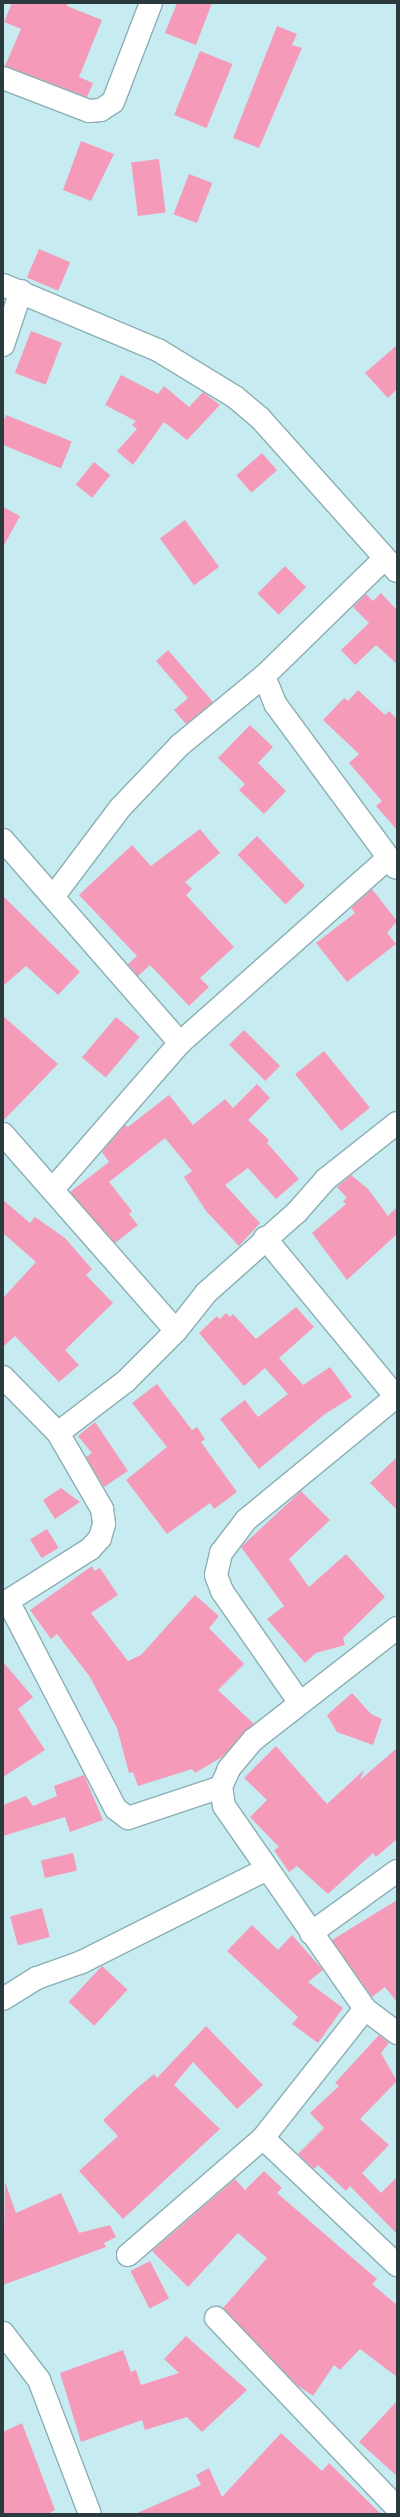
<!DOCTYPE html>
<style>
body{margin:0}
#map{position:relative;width:400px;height:2517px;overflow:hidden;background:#c6ecf2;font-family:Jost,sans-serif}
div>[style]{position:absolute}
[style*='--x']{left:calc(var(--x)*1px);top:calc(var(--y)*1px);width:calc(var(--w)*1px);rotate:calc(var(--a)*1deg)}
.building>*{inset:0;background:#f69aba;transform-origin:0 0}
.roads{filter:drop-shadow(1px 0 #8aafb4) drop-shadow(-1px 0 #8aafb4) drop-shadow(0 1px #8aafb4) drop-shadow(0 -1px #8aafb4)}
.minor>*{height:22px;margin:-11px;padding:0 11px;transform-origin:11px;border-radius:11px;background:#fff}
span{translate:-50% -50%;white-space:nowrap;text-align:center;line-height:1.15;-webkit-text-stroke:3px #d3faff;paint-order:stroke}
.frame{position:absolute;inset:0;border:4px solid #2b3a3c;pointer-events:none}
</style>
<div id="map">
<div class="building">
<i style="clip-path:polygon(12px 3px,68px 3px,67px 6px,102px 20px,79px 77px,93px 83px,87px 97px,5px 66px,21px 29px,4px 22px)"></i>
<i style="clip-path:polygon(177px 3px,212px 3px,196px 45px,165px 33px)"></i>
<i style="clip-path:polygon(277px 26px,297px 34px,292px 45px,302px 48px,259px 148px,233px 138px)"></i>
<i style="left:200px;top:51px;width:35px;height:69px;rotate:22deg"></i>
<i style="clip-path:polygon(81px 141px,114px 154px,91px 201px,63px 190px)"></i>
<i style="left:159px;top:159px;width:54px;height:28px;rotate:83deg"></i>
<i style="left:189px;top:174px;width:25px;height:43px;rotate:21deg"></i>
<i style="left:39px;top:249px;width:34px;height:31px;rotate:23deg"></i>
<i style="left:31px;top:331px;width:33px;height:45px;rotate:21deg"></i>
<i style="clip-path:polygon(397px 345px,397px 389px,388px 398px,365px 373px)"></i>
<i style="clip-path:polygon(121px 375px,158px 394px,164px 386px,189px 407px,203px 392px,220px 405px,187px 440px,164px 422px,133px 465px,117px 451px,137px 429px,132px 425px,136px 421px,105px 405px)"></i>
<i style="left:6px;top:415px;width:71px;height:29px;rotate:22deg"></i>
<i style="left:262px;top:453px;width:23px;height:34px;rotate:49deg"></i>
<i style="left:94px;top:462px;width:21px;height:29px;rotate:39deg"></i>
<i style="clip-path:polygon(3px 507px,20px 516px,3px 547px)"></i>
<i style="left:185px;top:520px;width:58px;height:31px;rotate:54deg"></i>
<i style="left:285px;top:566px;width:30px;height:39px;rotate:45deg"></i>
<i style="clip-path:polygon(381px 593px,397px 610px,397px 664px,376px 645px,355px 665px,341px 650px,369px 623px,353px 607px,366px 594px,373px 601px)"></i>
<i style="clip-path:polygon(168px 650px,213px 702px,186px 724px,174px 710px,188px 698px,156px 661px)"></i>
<i style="clip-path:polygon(358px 690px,385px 715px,389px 711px,397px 719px,397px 830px,376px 806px,382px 801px,349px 763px,359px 754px,323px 720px,344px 698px,348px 701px)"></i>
<i style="clip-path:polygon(250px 725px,273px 747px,258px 763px,286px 791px,264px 814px,239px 790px,245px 784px,218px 758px)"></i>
<i style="clip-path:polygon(200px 829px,220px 853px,185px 882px,192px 889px,186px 895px,234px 947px,200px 978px,209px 987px,189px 1006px,150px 965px,138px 976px,128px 964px,137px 956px,79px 895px,132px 845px,151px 866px)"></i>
<i style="left:257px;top:836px;width:69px;height:27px;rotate:46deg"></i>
<i style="clip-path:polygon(372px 889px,397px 921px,387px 933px,396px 944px,347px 982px,316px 943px,355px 913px,351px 908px)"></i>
<i style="clip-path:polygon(3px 896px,80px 972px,58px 995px,26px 966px,3px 986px)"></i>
<i style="clip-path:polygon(3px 1016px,58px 1064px,3px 1121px)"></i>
<i style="left:116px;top:1017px;width:31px;height:53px;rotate:40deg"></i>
<i style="left:244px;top:1030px;width:51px;height:21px;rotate:45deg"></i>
<i style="left:324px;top:1051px;width:73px;height:37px;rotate:51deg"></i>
<i style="clip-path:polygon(257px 1084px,270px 1098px,248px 1120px,269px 1140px,267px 1143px,299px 1179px,276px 1199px,248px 1168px,225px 1185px,260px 1223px,239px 1246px,206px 1211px,184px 1177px,192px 1171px,165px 1138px,109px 1182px,132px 1211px,129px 1214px,138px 1225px,115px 1243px,70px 1192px,109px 1162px,102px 1152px,125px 1125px,128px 1127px,169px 1095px,193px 1125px,225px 1099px,233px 1108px)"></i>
<i style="clip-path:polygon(351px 1175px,368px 1189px,388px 1216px,397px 1207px,397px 1234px,347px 1280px,312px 1233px,346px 1204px,343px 1201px,347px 1198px,337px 1187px)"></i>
<i style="clip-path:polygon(3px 1200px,30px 1223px,35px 1217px,65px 1238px,92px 1269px,86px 1275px,113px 1303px,65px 1350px,79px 1365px,59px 1382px,15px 1336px,3px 1347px,3px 1298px,36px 1262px,3px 1233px)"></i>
<i style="clip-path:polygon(296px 1307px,314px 1327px,279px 1358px,303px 1385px,330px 1367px,352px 1397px,325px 1414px,259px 1469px,220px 1419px,245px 1400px,258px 1417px,288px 1394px,265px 1368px,244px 1386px,199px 1333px,217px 1316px,220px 1319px,226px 1313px,230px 1317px,233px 1314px,256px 1339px)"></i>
<i style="clip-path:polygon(157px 1384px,192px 1430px,197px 1427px,205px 1439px,201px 1442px,237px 1492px,214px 1509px,210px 1503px,167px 1534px,126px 1480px,167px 1447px,132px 1403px)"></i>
<i style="clip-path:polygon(95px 1422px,128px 1471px,104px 1487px,86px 1457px,92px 1453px,78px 1436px)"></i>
<i style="clip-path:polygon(397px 1457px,397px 1510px,370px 1483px)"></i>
<i style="clip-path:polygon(61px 1488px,80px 1502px,55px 1519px,43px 1500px)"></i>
<i style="clip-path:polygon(301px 1491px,330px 1520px,289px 1559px,309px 1587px,346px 1554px,385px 1597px,343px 1638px,345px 1645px,316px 1653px,305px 1663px,267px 1619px,284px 1606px,241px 1547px)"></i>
<i style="left:47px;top:1529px;width:22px;height:20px;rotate:58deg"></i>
<i style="clip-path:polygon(92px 1566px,94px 1571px,100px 1568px,118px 1595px,91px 1613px,128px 1661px,141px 1655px,195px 1595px,219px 1616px,209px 1628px,244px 1664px,218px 1690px,254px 1724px,222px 1757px,195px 1773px,192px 1769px,138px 1786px,133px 1772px,129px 1773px,117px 1728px,90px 1677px,57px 1634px,51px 1639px,30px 1610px)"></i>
<i style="clip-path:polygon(3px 1662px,33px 1697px,18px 1709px,45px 1750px,3px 1777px)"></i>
<i style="clip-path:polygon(352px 1693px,371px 1714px,382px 1719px,373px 1745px,337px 1732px,327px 1715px)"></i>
<i style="clip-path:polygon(276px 1746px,327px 1804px,364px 1770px,360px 1780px,397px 1748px,397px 1839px,376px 1857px,373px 1853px,328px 1894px,297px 1866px,289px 1872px,274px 1850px,279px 1847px,250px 1817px,267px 1800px,244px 1778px)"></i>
<i style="clip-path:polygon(84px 1775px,103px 1820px,70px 1832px,65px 1817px,3px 1836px,3px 1805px,26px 1796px,33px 1806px,57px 1796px,54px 1786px)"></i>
<i style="left:73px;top:1853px;width:18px;height:33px;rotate:77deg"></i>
<i style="clip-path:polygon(397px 1900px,397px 2002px,385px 1987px,372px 1997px,332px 1940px)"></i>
<i style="left:42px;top:1908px;width:30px;height:33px;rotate:75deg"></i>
<i style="clip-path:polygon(252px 1925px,278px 1950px,292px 1935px,323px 1970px,308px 1982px,343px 2008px,318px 2043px,292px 2024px,298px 2017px,227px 1951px)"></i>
<i style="left:102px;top:1966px;width:35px;height:49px;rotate:43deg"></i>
<i style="clip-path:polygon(206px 2026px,263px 2085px,237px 2109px,193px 2062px,174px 2085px,220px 2129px,123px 2219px,79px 2171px,118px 2136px,103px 2120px,135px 2090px,154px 2074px,157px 2078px)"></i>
<i style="clip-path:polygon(379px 2035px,389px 2043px,381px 2053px,397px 2081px,360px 2119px,389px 2145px,362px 2173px,381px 2193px,397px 2177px,397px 2234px,350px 2186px,346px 2191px,318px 2165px,314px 2169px,298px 2154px,324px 2128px,310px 2113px,339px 2086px,335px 2083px)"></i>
<i style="clip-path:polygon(264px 2171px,282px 2188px,277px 2193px,377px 2279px,372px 2284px,397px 2305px,397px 2377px,360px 2349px,340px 2370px,334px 2365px,313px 2396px,297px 2385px,223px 2308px,267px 2258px,238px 2233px,188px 2287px,152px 2251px,235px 2179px,245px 2190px)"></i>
<i style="clip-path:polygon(5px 2182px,16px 2213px,61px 2193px,79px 2233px,110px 2225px,116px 2237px,104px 2243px,106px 2247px,3px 2285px)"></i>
<i style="left:150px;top:2261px;width:42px;height:22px;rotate:63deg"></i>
<i style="clip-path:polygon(186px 2336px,247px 2390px,202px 2432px,187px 2417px,145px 2430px,142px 2420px,81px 2442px,60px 2373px,123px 2350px,131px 2372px,136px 2370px,141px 2385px,179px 2373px,164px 2359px)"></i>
<i style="clip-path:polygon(397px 2401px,397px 2476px,359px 2442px)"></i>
<i style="clip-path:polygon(22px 2423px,55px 2510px,48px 2514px,3px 2514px,3px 2432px)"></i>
<i style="clip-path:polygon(281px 2433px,322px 2471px,329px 2463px,381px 2514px,135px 2514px,201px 2485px,196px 2475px,209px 2468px,222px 2497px)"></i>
</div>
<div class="roads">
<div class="minor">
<i style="--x:3;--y:78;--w:92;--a:21"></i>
<i style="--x:89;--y:111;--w:12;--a:-5"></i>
<i style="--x:101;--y:110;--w:14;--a:-34"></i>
<i style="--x:113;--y:102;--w:106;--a:-69"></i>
<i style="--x:3;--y:285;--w:168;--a:22.8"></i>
<i style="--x:158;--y:350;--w:90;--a:31.4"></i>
<i style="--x:235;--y:397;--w:33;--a:40"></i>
<i style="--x:260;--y:418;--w:205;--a:48.2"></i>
<i style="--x:3;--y:345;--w:57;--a:-71.6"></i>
<i style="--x:384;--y:559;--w:168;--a:135.7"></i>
<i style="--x:264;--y:676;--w:31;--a:68"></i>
<i style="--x:276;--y:705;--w:202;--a:53.6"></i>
<i style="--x:3;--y:840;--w:269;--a:48.9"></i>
<i style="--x:53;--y:897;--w:111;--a:-53"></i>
<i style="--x:120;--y:808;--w:87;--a:-46.4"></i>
<i style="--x:180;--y:745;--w:109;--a:-39.4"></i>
<i style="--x:3;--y:1134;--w:262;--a:48.7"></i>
<i style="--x:53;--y:1189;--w:194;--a:-49"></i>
<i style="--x:180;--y:1043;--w:277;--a:-41.6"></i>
<i style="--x:265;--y:1238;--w:207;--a:50.5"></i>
<i style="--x:3;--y:1377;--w:78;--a:45.5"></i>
<i style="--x:58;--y:1433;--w:88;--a:59.9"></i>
<i style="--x:102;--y:1509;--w:15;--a:82"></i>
<i style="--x:104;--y:1524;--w:15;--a:106"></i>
<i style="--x:100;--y:1538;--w:15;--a:132"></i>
<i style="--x:90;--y:1549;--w:103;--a:147.7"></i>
<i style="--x:58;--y:1433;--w:86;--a:-37.4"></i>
<i style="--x:126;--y:1381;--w:71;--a:-45"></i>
<i style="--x:176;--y:1331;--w:48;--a:-51.7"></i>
<i style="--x:206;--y:1293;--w:122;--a:-41.7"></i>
<i style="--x:297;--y:1212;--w:44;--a:-48.7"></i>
<i style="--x:326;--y:1179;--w:90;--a:-38.3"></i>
<i style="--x:8;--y:1601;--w:234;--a:62.6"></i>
<i style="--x:116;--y:1809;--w:15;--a:37"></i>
<i style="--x:128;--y:1818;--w:98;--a:-18.4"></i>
<i style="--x:397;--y:1628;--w:182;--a:142.1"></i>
<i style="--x:253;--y:1740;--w:38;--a:130"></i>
<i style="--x:229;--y:1769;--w:20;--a:114"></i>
<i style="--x:221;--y:1787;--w:19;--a:81"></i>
<i style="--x:224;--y:1806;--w:247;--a:55.2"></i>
<i style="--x:365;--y:2009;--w:40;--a:37"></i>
<i style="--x:300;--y:1703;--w:136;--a:-124.9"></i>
<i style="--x:222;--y:1591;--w:17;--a:-111"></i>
<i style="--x:216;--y:1575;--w:23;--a:-77"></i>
<i style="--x:221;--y:1553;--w:41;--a:-52.9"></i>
<i style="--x:246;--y:1520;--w:194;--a:-39.4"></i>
<i style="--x:311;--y:1933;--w:106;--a:-35.8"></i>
<i style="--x:3;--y:1999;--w:40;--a:-32"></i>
<i style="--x:37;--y:1978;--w:48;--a:-19.6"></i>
<i style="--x:82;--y:1962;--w:207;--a:-26.7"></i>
<i style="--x:263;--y:2138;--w:185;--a:43.5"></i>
<i style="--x:128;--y:2255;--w:179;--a:-40.9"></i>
<i style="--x:263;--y:2138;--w:164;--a:-51.7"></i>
<i style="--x:216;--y:2318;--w:262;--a:46.4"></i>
<i style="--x:3;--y:2333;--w:59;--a:52.5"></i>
<i style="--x:39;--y:2380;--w:143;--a:69.2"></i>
</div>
</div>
<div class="frame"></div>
</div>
